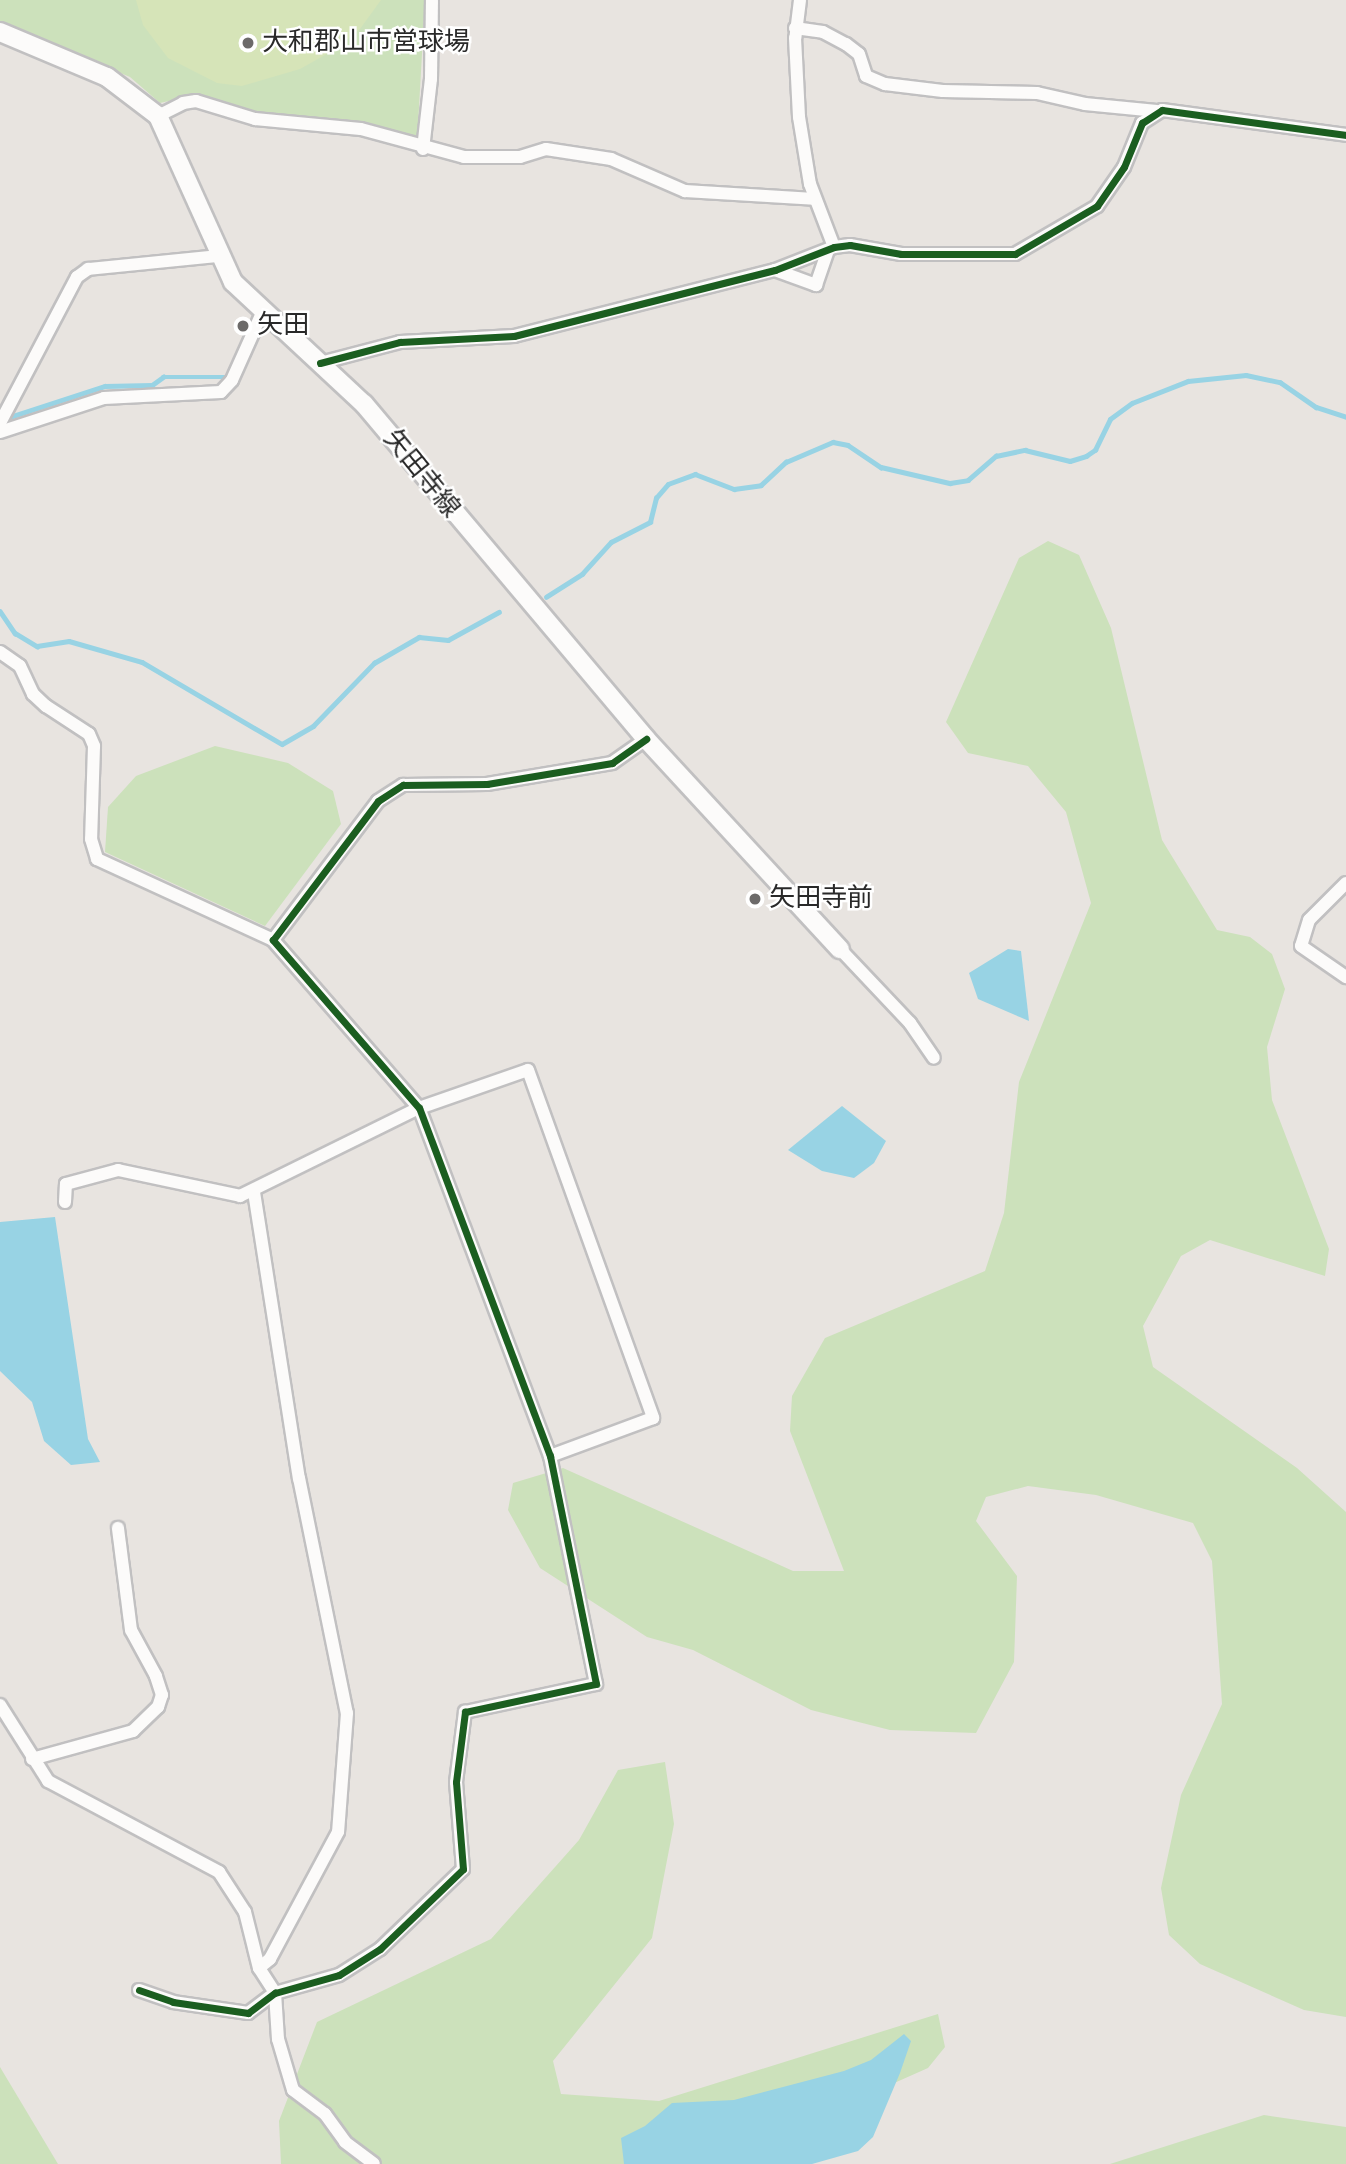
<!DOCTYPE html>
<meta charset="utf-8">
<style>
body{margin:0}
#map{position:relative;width:1346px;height:2164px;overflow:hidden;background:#e8e4e0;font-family:"Sofia Sans Condensed","Noto Sans JP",sans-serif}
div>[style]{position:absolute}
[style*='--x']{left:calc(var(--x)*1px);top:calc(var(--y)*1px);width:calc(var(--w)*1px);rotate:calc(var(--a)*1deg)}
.green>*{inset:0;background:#cce1bb}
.pitch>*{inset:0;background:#d6e4b8}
.water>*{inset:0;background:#98d3e4}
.stream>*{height:4.5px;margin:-2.25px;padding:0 2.25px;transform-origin:2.25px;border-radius:2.25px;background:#98d3e4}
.roads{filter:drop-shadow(2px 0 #c1c0c1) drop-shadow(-2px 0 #c1c0c1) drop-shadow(0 2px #c1c0c1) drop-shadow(0 -2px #c1c0c1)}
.street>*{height:12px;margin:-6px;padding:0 6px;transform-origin:6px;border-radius:6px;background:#fcfbfa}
.secondary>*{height:18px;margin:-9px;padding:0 9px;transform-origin:9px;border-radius:9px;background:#fcfbfa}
.cycleway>*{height:7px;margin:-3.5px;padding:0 3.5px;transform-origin:3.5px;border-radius:3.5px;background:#1b5e20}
.dots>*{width:19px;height:19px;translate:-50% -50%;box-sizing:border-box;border:4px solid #fff;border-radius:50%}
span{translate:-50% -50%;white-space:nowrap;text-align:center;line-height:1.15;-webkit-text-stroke:5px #fff;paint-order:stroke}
.poi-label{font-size:26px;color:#292929}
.left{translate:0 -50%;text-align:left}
.street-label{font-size:26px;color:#292929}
</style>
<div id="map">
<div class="green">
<i style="clip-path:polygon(0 0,425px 0,417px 143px,258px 114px,191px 96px,160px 103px,130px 77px,0 23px)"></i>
<i style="clip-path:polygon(1048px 541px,1079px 555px,1111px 628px,1162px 840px,1217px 930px,1250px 937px,1272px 954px,1285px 989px,1267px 1047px,1272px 1100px,1329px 1249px,1325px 1276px,1210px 1240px,1181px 1256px,1143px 1326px,1153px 1367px,1297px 1468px,1346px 1512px,1346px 2017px,1304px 2010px,1200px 1964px,1169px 1935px,1161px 1888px,1181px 1795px,1222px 1704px,1212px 1561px,1193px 1523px,1096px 1495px,1028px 1486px,986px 1497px,976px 1521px,1017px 1576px,1014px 1662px,976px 1733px,890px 1730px,811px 1710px,693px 1650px,647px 1637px,540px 1568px,508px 1510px,513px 1483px,563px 1468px,793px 1571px,844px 1571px,790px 1431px,792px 1396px,825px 1338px,985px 1271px,1004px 1213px,1019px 1082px,1091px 903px,1066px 812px,1028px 766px,968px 753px,946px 722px,1019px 558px)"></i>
<i style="clip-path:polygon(215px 746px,288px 763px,333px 791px,341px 824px,265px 926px,105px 852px,108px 807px,136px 776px)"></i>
<i style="clip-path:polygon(665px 1762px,674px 1824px,652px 1938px,553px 2061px,561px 2094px,659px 2101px,938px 2014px,945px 2047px,928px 2068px,712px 2164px,281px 2164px,279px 2121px,317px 2022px,491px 1939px,579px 1840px,618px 1770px)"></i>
<i style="clip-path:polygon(0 2067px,58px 2164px,0 2164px)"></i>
<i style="clip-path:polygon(1264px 2115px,1346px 2127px,1346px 2164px,1110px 2164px)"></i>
</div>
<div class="pitch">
<i style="clip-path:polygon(136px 0,381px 0,360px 29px,334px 50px,300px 69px,242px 86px,217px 83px,168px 58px,143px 25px)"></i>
</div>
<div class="water">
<i style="clip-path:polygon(1008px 949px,1021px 951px,1029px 1021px,978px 999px,969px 973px)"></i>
<i style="clip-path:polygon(842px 1106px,886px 1141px,874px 1163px,854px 1178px,822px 1171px,788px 1150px)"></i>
<i style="clip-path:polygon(55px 1217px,88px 1439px,100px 1462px,71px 1465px,44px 1441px,32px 1402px,0 1371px,0 1222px)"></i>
<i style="clip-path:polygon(904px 2034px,911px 2041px,900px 2073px,873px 2137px,858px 2151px,812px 2164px,624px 2164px,621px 2138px,645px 2126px,672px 2103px,734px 2100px,844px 2071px,871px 2060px)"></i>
</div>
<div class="stream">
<i style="--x:4;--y:419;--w:106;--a:-18.1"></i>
<i style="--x:105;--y:386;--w:47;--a:-1.2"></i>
<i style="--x:152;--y:385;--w:14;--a:-36"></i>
<i style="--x:163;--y:377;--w:63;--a:0"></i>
<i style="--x:546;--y:597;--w:43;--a:-32.6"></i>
<i style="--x:582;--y:574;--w:43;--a:-47.8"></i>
<i style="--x:611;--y:542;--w:44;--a:-27.1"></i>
<i style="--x:650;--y:522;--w:25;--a:-76"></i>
<i style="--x:656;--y:498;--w:18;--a:-49"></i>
<i style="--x:668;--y:484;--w:29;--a:-20"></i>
<i style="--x:695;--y:474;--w:42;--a:21"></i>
<i style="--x:734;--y:489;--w:27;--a:-8"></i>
<i style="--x:761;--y:485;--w:34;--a:-43"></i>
<i style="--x:786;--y:462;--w:51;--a:-23.1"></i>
<i style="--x:833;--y:442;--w:15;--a:11"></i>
<i style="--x:848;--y:445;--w:40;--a:34"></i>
<i style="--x:881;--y:467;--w:71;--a:13.1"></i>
<i style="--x:950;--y:483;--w:18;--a:-9"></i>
<i style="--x:968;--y:480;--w:37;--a:-41"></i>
<i style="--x:996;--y:456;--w:30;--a:-12"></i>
<i style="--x:1025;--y:450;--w:46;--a:13.7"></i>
<i style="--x:1070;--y:461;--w:17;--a:-17"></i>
<i style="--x:1086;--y:456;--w:11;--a:-34"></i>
<i style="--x:1095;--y:450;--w:34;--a:-64"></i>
<i style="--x:1110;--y:419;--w:27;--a:-36"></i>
<i style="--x:1132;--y:403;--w:60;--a:-21.4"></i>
<i style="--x:1188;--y:381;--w:58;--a:-5.9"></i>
<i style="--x:1246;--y:375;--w:35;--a:12"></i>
<i style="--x:1280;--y:382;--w:44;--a:34.8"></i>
<i style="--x:1316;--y:407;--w:32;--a:18"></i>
<i style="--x:0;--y:611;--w:27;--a:56"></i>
<i style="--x:15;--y:633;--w:26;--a:31"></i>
<i style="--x:37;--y:646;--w:32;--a:-9"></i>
<i style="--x:69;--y:641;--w:76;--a:16"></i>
<i style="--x:142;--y:662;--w:162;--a:30.4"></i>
<i style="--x:282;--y:744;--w:36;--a:-30"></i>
<i style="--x:313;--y:726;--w:88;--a:-45.9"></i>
<i style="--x:374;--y:663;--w:52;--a:-30"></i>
<i style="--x:419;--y:637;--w:29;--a:6"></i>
<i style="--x:448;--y:640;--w:58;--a:-28.8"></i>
</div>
<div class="roads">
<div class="street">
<i style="--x:800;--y:0;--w:38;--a:97"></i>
<i style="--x:795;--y:38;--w:79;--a:87.1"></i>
<i style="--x:799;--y:117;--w:68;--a:80.7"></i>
<i style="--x:810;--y:184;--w:67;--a:69.1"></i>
<i style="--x:795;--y:28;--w:28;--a:8"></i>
<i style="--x:823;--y:32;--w:26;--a:28"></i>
<i style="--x:846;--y:44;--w:16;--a:38"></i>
<i style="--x:859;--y:54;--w:23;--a:72"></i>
<i style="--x:866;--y:76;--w:21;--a:23"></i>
<i style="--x:885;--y:84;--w:58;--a:6.9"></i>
<i style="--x:943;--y:91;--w:94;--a:1.2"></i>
<i style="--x:1037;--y:93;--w:49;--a:12.9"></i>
<i style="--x:1085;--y:104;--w:72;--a:5.6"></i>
<i style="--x:158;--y:116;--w:28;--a:-27"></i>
<i style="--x:183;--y:103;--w:13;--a:-9"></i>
<i style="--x:196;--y:101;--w:62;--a:17"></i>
<i style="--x:255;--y:119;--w:106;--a:5.4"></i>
<i style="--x:361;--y:129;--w:107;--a:15.2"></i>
<i style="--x:464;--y:157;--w:56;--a:0"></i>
<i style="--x:520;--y:157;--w:27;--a:-17"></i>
<i style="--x:546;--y:149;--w:66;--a:8.7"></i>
<i style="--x:611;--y:159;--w:81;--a:23.4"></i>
<i style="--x:685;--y:191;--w:129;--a:3.5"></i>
<i style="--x:423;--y:149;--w:70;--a:-83.5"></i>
<i style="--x:431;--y:79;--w:79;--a:-89.3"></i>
<i style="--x:775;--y:270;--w:44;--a:20.1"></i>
<i style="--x:816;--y:285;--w:37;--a:-71"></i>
<i style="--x:320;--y:363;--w:83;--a:-14.7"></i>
<i style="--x:400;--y:342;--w:114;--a:-3"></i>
<i style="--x:514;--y:336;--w:269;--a:-14.2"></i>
<i style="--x:775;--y:270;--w:63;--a:-21.3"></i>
<i style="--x:834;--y:247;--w:16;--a:-7"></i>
<i style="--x:850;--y:245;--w:52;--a:10"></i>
<i style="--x:901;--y:254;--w:114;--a:0"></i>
<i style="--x:1015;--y:254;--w:95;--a:-30.3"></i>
<i style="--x:1097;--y:206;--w:47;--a:-55.3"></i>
<i style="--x:1124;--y:167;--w:48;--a:-67.8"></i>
<i style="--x:1142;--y:123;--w:24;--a:-33"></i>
<i style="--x:1162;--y:110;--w:186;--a:7.7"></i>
<i style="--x:0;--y:423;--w:165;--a:-62.2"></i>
<i style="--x:77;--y:277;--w:14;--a:-36"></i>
<i style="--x:88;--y:269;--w:131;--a:-5.7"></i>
<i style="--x:0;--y:432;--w:109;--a:-18.1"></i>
<i style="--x:104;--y:398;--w:117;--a:-2.9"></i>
<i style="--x:221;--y:392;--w:16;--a:-47"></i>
<i style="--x:232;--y:380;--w:73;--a:-65.9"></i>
<i style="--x:0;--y:652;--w:24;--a:35"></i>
<i style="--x:20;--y:666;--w:31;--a:65"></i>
<i style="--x:33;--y:694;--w:18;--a:43"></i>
<i style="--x:46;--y:706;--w:51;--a:33.1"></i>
<i style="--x:89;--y:734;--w:13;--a:67"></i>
<i style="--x:94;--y:746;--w:93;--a:91.8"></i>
<i style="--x:91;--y:839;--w:21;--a:73"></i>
<i style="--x:97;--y:859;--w:194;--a:24.7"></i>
<i style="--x:1346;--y:883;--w:52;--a:135"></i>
<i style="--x:1309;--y:920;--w:27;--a:107"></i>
<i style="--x:1301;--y:946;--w:55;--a:34.6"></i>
<i style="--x:840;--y:949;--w:102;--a:46.6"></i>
<i style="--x:910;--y:1023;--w:42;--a:55.6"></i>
<i style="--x:254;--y:1192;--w:290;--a:81.1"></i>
<i style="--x:299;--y:1478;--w:240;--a:78.5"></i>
<i style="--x:347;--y:1713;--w:119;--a:94.3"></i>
<i style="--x:338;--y:1832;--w:144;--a:118.2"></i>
<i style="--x:270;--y:1959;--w:14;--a:141"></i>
<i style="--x:65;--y:1202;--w:18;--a:-87"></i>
<i style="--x:66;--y:1184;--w:54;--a:-15.1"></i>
<i style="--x:118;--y:1170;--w:125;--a:12"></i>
<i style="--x:240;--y:1196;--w:199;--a:-26.2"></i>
<i style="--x:419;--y:1108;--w:115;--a:-19.2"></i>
<i style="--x:528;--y:1070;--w:370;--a:70.2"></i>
<i style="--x:653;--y:1418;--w:110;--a:159.7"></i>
<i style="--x:0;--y:1705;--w:90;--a:57.7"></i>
<i style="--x:48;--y:1781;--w:194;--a:28"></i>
<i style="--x:219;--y:1872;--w:48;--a:57"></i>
<i style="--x:245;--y:1912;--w:58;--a:76"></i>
<i style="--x:259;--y:1968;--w:30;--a:57"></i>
<i style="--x:275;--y:1993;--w:46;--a:86.3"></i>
<i style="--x:278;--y:2039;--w:53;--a:73.6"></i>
<i style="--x:293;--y:2090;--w:40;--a:37"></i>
<i style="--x:325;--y:2114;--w:34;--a:54"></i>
<i style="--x:345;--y:2142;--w:36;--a:37"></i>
<i style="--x:32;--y:1759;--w:105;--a:-15.5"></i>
<i style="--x:133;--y:1731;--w:35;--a:-44"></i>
<i style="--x:158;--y:1707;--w:13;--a:-72"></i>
<i style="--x:162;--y:1695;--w:20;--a:-108"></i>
<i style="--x:156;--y:1676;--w:52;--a:-118.5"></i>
<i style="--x:131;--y:1630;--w:103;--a:-97.3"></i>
<i style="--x:139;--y:1990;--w:36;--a:19"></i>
<i style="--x:173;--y:2002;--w:76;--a:8.3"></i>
<i style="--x:248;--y:2013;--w:34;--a:-37"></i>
<i style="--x:275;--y:1993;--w:66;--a:-15.7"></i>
<i style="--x:339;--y:1975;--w:49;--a:-32.4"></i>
<i style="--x:380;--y:1949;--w:115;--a:-43.9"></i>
<i style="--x:463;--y:1869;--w:87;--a:-94.6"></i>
<i style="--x:456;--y:1782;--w:71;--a:-82.7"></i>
<i style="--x:465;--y:1712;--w:134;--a:-12.1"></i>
<i style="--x:596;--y:1684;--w:233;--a:-101.4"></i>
<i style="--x:550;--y:1456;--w:372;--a:-110.6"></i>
<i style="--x:419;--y:1108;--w:223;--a:-131"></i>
<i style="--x:273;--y:940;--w:174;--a:-52.9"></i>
<i style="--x:378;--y:801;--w:30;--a:-33"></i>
<i style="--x:403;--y:785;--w:84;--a:-0.7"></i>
<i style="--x:487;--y:784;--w:127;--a:-9.5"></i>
<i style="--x:612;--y:763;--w:42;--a:-35.2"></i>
</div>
<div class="secondary">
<i style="--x:0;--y:32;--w:116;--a:22.8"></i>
<i style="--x:107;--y:77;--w:64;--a:37.4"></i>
<i style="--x:158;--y:116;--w:182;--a:65.7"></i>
<i style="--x:233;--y:282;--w:179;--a:43"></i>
<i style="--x:364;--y:404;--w:438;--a:49.9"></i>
<i style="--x:646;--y:739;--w:286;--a:47.3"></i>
</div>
</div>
<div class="cycleway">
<i style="--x:320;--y:363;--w:83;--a:-14.7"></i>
<i style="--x:400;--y:342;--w:114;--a:-3"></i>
<i style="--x:514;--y:336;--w:269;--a:-14.2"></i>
<i style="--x:775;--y:270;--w:63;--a:-21.3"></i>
<i style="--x:834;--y:247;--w:16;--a:-7"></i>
<i style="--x:850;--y:245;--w:52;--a:10"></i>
<i style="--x:901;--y:254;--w:114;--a:0"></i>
<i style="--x:1015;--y:254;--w:95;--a:-30.3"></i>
<i style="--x:1097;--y:206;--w:47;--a:-55.3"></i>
<i style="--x:1124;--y:167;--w:48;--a:-67.8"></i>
<i style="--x:1142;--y:123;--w:24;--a:-33"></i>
<i style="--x:1162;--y:110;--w:186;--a:7.7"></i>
<i style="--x:139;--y:1990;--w:36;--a:19"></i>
<i style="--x:173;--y:2002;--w:76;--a:8.3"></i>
<i style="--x:248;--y:2013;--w:34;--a:-37"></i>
<i style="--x:275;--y:1993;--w:66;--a:-15.7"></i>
<i style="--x:339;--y:1975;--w:49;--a:-32.4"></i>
<i style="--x:380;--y:1949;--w:115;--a:-43.9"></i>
<i style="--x:463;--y:1869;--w:87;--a:-94.6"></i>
<i style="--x:456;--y:1782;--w:71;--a:-82.7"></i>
<i style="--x:465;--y:1712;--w:134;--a:-12.1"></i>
<i style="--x:596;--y:1684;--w:233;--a:-101.4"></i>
<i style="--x:550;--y:1456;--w:372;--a:-110.6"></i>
<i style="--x:419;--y:1108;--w:223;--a:-131"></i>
<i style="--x:273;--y:940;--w:174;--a:-52.9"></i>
<i style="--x:378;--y:801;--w:30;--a:-33"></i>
<i style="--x:403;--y:785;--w:84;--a:-0.7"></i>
<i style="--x:487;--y:784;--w:127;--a:-9.5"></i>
<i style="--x:612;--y:763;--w:42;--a:-35.2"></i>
</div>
<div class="dots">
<i style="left:248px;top:43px;background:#6c6a69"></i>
<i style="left:243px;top:326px;background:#6c6a69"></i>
<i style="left:755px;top:899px;background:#6c6a69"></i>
</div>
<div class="poi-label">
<span class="left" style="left:262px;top:43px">大和郡山市営球場</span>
<span class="left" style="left:257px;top:326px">矢田</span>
<span class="left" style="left:769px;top:899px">矢田寺前</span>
</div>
<div class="street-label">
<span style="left:421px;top:474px;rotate:51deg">矢田寺線</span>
</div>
</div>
